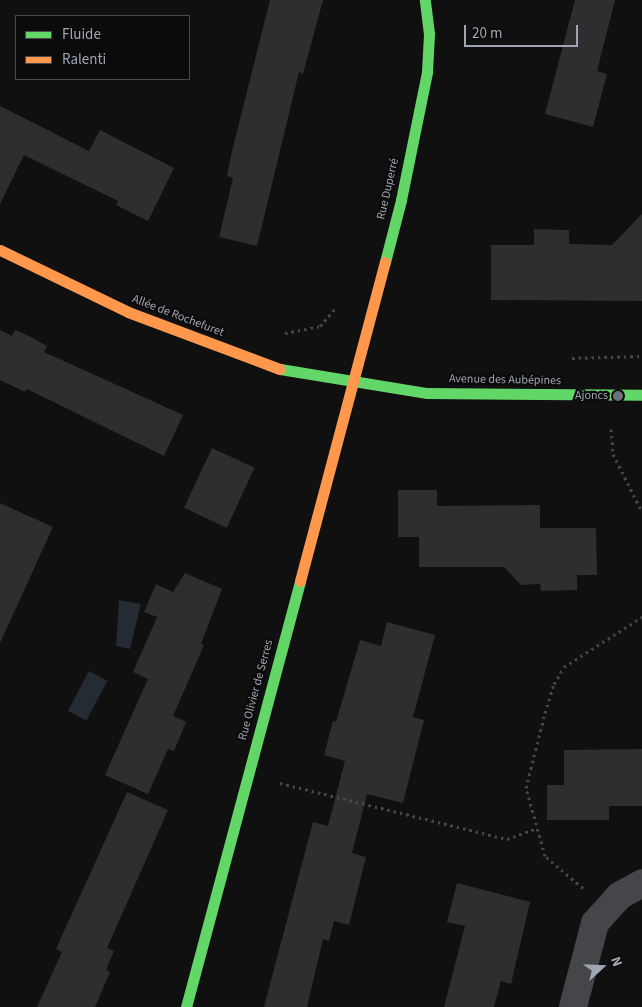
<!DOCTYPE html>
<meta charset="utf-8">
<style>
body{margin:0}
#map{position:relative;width:642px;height:1007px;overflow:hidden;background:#101011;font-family:"Source Sans 3",sans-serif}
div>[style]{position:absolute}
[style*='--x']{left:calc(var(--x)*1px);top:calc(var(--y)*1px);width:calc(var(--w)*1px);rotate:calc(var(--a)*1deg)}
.water>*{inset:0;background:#242b32;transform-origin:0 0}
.building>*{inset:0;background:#2e2e30;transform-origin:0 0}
.path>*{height:3px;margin-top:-1.5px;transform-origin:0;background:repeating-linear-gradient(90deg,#46474b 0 2.5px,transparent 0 6.5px)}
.street>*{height:28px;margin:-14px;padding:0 14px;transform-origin:14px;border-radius:14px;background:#454649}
.fast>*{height:11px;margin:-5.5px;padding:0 5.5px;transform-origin:5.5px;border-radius:5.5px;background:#63d668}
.slow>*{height:11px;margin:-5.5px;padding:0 5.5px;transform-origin:5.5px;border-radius:5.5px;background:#ff974d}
.dots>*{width:14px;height:14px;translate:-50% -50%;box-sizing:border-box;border:2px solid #0b0b0c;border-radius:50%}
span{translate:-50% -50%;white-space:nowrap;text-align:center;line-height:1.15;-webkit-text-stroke:4.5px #0b0b0c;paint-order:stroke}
.street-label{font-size:12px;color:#a0a5b3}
.poi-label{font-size:12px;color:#a0a5b3}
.right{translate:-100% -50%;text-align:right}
.legend{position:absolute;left:15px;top:15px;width:175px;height:65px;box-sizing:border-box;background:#0b0b0c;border:1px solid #47494f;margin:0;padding:6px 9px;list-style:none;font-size:15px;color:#a0a5b3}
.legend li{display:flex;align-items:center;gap:10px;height:25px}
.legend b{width:25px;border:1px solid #47494f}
.north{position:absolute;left:577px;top:942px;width:50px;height:50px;-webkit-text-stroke:4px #0b0b0c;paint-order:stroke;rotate:70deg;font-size:14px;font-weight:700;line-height:20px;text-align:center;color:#a0a5b3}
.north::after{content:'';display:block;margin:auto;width:18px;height:22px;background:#a0a5b3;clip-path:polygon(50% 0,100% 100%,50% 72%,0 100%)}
.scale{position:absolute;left:464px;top:25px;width:114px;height:22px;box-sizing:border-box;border:2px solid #a0a5b3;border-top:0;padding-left:6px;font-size:15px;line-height:18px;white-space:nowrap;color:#a0a5b3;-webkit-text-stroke:4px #0b0b0c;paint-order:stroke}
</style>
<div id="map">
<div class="water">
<i style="clip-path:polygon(119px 600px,141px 604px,130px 649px,116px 646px)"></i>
<i style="left:89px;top:671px;width:21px;height:45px;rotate:28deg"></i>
</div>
<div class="building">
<i style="clip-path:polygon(270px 0,323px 0,303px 74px,299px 72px,257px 246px,219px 237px,233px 178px,227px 176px,232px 151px)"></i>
<i style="clip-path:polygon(575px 0,615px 0,597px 71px,607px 74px,593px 127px,545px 114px)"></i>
<i style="clip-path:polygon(0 106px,89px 151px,100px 130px,174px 168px,148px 221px,116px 205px,118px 201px,24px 155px,0 204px)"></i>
<i style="clip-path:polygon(642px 214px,642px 301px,491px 300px,491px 245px,534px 245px,534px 229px,569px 230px,569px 244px,612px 245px)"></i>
<i style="clip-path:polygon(0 330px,12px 336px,15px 330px,31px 337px,47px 346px,44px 352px,183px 415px,164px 456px,27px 389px,25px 392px,0 380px)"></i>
<i style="left:212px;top:448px;width:47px;height:66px;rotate:25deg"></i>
<i style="clip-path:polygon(398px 490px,437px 490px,437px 506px,540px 505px,540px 528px,596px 528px,597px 575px,577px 575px,577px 590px,541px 591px,540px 584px,521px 585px,504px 567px,419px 567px,419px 537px,398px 537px)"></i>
<i style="clip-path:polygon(0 503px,53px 527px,0 643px)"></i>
<i style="clip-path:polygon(185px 573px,222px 589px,201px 644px,204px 645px,173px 716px,186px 722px,174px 751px,168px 749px,148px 794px,105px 775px,148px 679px,133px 672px,157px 617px,144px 612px,156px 584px,173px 592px)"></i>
<i style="clip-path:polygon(387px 622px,435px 635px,413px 717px,424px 720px,403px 803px,367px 794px,352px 853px,366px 857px,349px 925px,334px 921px,329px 941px,323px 939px,307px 1007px,264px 1007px,313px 822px,328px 826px,345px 761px,324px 755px,333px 721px,336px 722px,360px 640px,381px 646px)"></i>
<i style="clip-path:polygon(642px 749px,642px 806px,609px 806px,609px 820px,547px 820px,547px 785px,564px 785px,564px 750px)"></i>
<i style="clip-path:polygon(127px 792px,168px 810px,107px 948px,114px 951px,106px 970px,110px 972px,95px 1007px,37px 1007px,62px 952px,56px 949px)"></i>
<i style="clip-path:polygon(457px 883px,530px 902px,511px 984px,501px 981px,494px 1007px,444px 1007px,465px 926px,447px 922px)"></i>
</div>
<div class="path">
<i style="--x:285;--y:333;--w:36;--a:-11"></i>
<i style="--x:320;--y:326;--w:23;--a:-49"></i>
<i style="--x:572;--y:358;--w:70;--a:-1.6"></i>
<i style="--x:611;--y:429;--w:25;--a:85"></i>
<i style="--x:613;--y:454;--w:65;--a:63.4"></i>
<i style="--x:280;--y:783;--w:234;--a:13.9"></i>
<i style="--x:507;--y:839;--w:32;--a:-20"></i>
<i style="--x:583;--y:888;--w:50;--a:-139.9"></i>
<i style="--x:545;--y:856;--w:71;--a:-105.6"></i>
<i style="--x:526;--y:788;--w:77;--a:-75.8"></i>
<i style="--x:545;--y:713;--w:30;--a:-73"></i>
<i style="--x:554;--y:684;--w:20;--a:-60"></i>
<i style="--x:564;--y:667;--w:93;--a:-32.7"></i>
</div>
<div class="street">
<i style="--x:573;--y:1007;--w:87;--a:-75.3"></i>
<i style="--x:595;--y:923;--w:36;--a:-48"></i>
<i style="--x:619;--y:896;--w:26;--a:-29"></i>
</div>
<div class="fast">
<i style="--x:385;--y:262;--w:64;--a:-75.5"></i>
<i style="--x:401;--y:200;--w:131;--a:-78.5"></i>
<i style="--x:427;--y:72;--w:38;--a:-87"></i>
<i style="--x:429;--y:34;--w:34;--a:-97"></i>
<i style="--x:280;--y:369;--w:149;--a:9.3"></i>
<i style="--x:427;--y:393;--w:215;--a:0.5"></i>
<i style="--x:186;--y:1007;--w:441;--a:-75"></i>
</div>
<div class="slow">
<i style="--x:0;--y:250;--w:142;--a:25.8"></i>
<i style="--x:128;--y:312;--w:162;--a:20.6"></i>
<i style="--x:300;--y:581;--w:330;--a:-75.1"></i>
</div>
<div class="dots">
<i style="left:618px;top:396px;background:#6e717a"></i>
</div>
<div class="street-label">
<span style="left:388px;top:189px;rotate:-77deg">Rue Duperré</span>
<span style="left:178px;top:316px;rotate:21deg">Allée de Rochefuret</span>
<span style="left:505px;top:380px;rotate:1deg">Avenue des Aubépines</span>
<span style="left:256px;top:690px;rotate:-75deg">Rue Olivier de Serres</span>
</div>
<div class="poi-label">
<span class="right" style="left:608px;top:396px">Ajoncs</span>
</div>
<ul class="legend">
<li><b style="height:6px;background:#63d668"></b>Fluide</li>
<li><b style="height:6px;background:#ff974d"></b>Ralenti</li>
</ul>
<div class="north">N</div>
<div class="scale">20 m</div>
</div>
